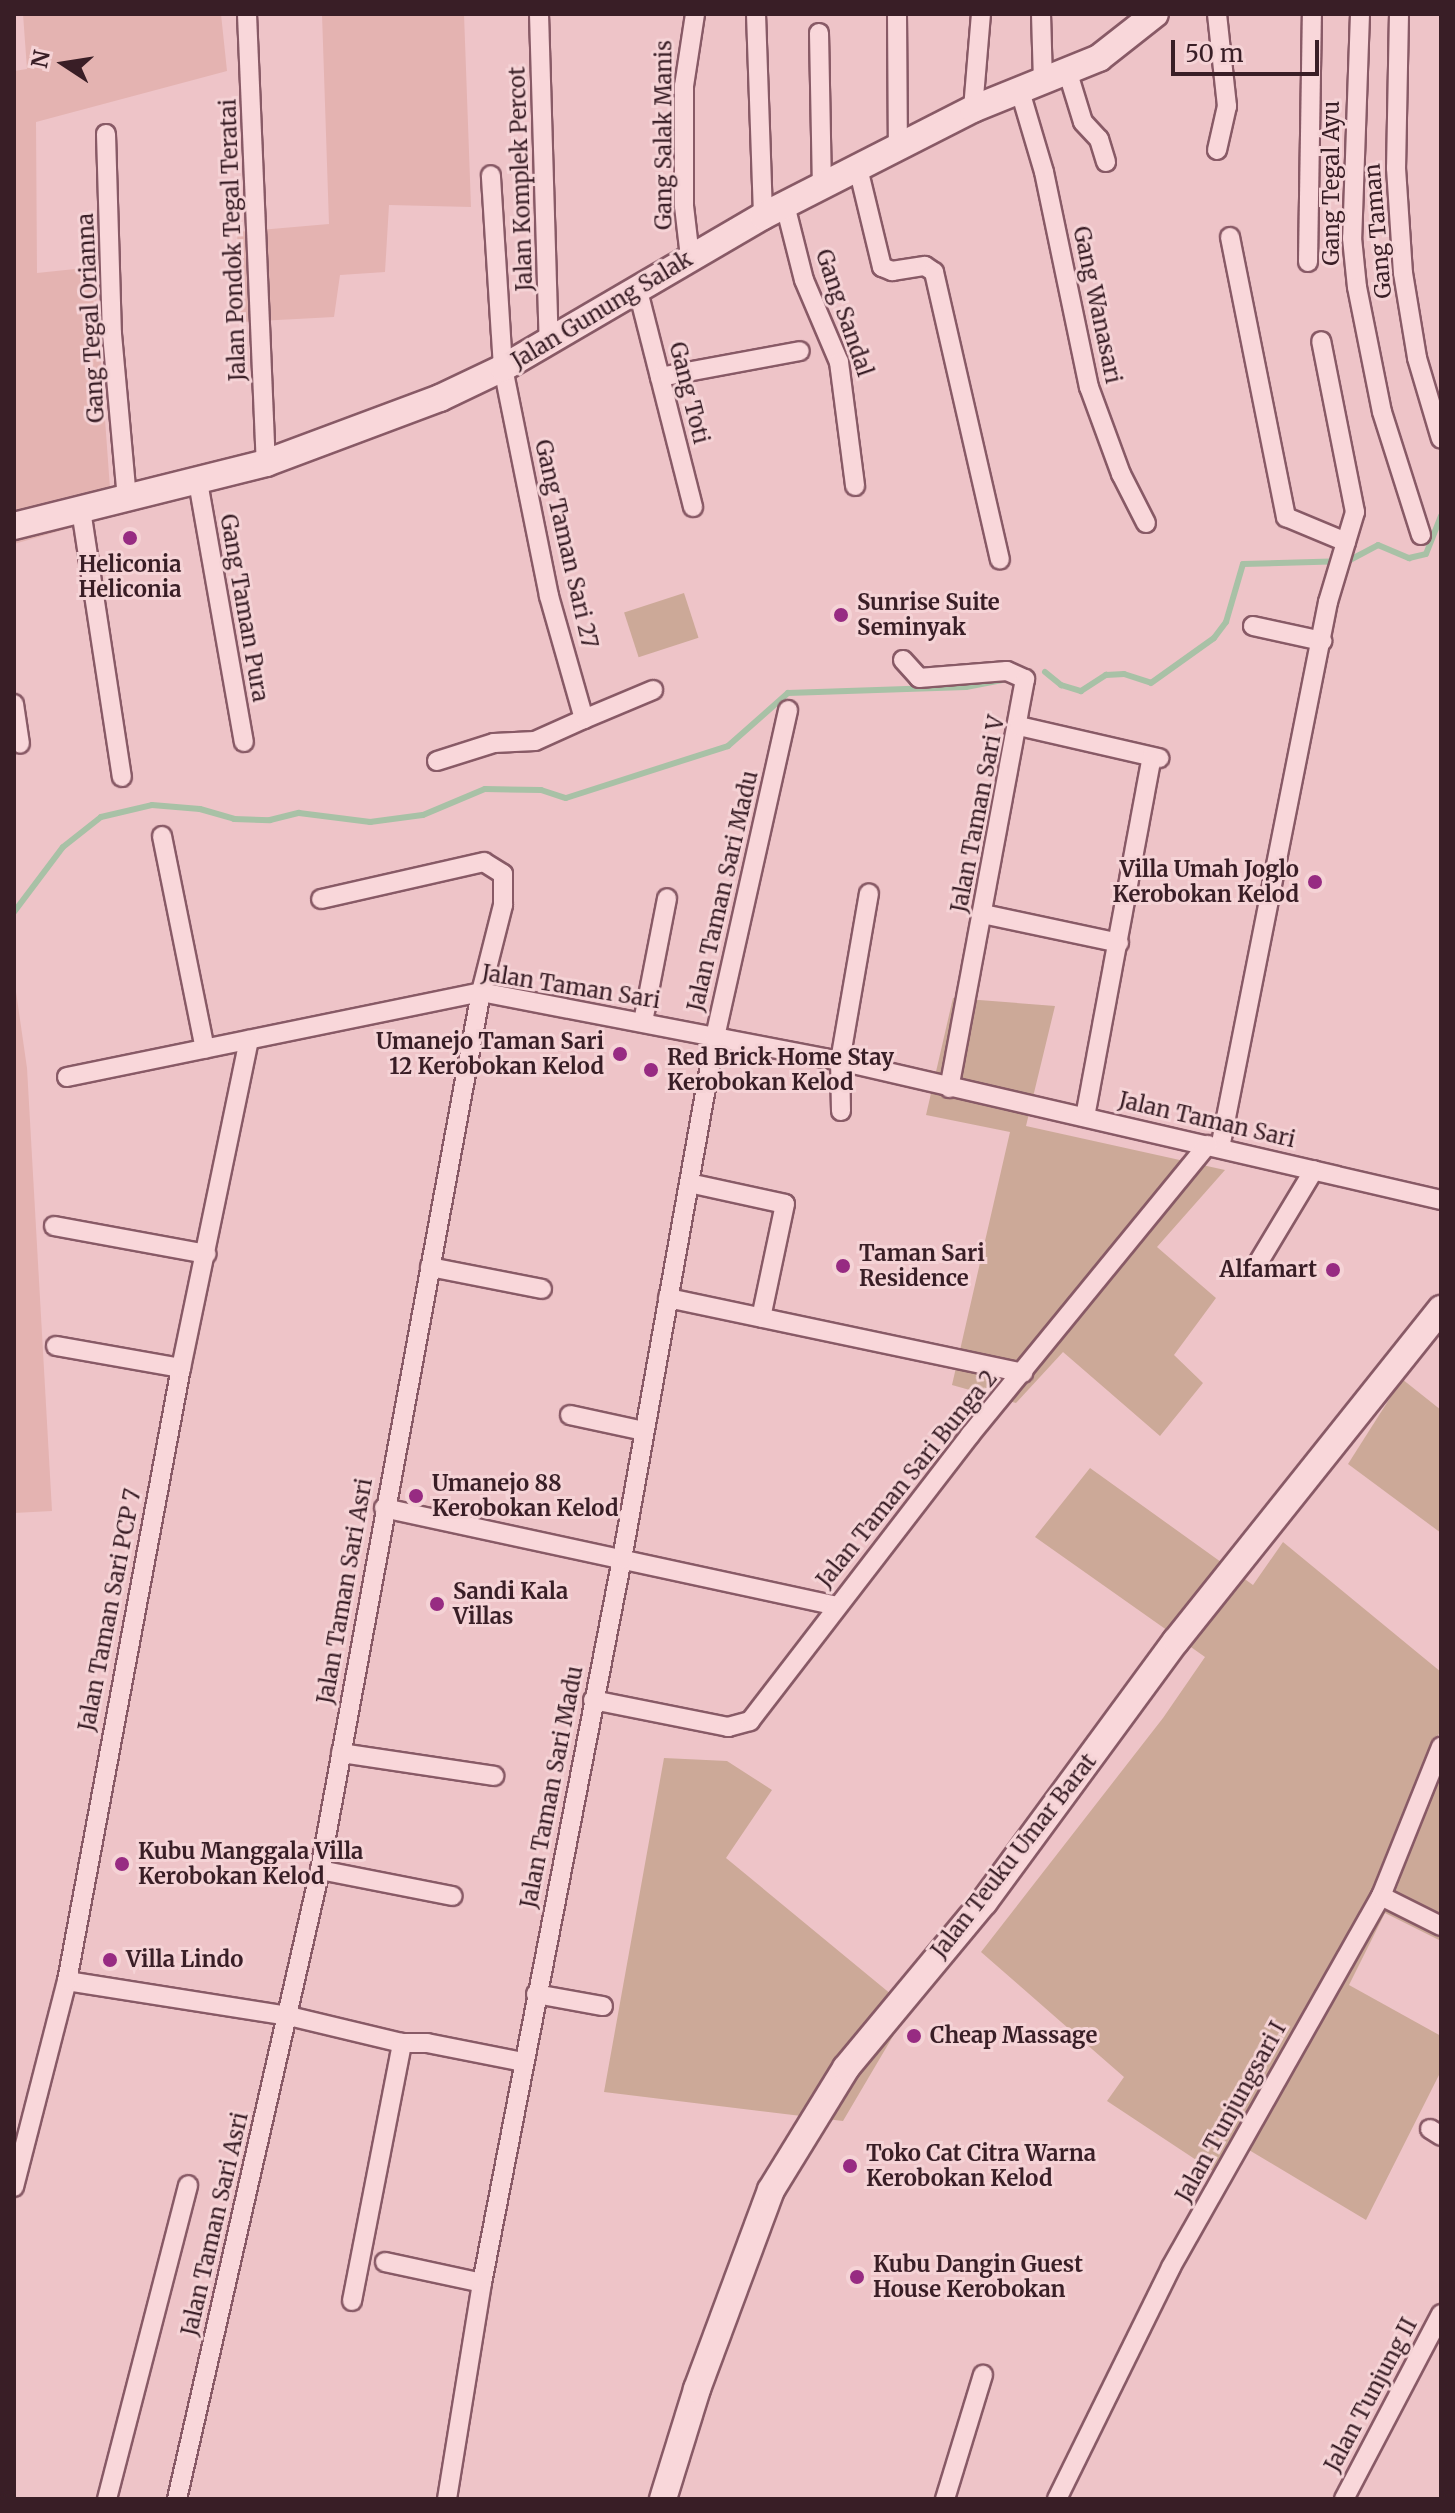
<!DOCTYPE html>
<style>
body{margin:0}
#map{position:relative;width:1455px;height:2513px;overflow:hidden;background:#eec4c8;font-family:Merriweather,serif}
div>[style]{position:absolute}
[style*='--x']{left:calc(var(--x)*1px);top:calc(var(--y)*1px);width:calc(var(--w)*1px);rotate:calc(var(--a)*1deg)}
.farmland>*{inset:0;background:#e4b3b1}
.green>*{inset:0;background:#cca998;transform-origin:0 0}
.stream>*{height:6px;margin:-3px;padding:0 3px;transform-origin:3px;border-radius:3px;background:#a8c1a6}
.roads{filter:drop-shadow(2px 0 #885a66) drop-shadow(-2px 0 #885a66) drop-shadow(0 2px #885a66) drop-shadow(0 -2px #885a66)}
.street>*{height:18px;margin:-9px;padding:0 9px;transform-origin:9px;border-radius:9px;background:#f9d7da}
.secondary>*{height:26px;margin:-13px;padding:0 13px;transform-origin:13px;border-radius:13px;background:#f9d7da}
.dots>*{width:22px;height:22px;translate:-50% -50%;box-sizing:border-box;border:4px solid #f5d3d6;border-radius:50%}
span{translate:-50% -50%;white-space:nowrap;text-align:center;line-height:1.15;-webkit-text-stroke:6px #f5d3d6;paint-order:stroke}
.street-label{font-size:22px;color:#391e26}
.poi-label{font-size:22px;color:#391e26;font-weight:700}
.left{translate:0 -50%;text-align:left}
.right{translate:-100% -50%;text-align:right}
.frame{position:absolute;inset:0;border:16px solid #391e26;pointer-events:none}
.north{position:absolute;left:24px;top:24px;width:80px;height:80px;-webkit-text-stroke:6px #f5d3d6;paint-order:stroke;rotate:282deg;font-size:22px;font-weight:700;line-height:32px;text-align:center;color:#391e26}
.north::after{content:'';display:block;margin:auto;width:28px;height:36px;background:#391e26;clip-path:polygon(50% 0,100% 100%,50% 72%,0 100%)}
.scale{position:absolute;left:1171px;top:40px;width:148px;height:36px;box-sizing:border-box;border:4px solid #391e26;border-top:0;padding-left:10px;font-size:24px;line-height:28px;white-space:nowrap;color:#391e26;-webkit-text-stroke:6px #f5d3d6;paint-order:stroke}
</style>
<div id="map">
<div class="farmland">
<i style="clip-path:polygon(23px 14px,221px 14px,227px 71px,36px 122px,37px 273px,94px 267px,112px 516px,14px 544px,14px 71px,27px 69px)"></i>
<i style="clip-path:polygon(322px 14px,464px 14px,471px 207px,389px 205px,385px 272px,340px 275px,334px 317px,241px 322px,237px 232px,329px 224px)"></i>
<i style="clip-path:polygon(14px 978px,27px 1068px,52px 1511px,14px 1513px)"></i>
</div>
<div class="green">
<i style="left:684px;top:593px;width:47px;height:63px;rotate:72deg"></i>
<i style="clip-path:polygon(953px 998px,1055px 1006px,1026px 1126px,1225px 1170px,1157px 1247px,1216px 1298px,1174px 1355px,1203px 1383px,1160px 1436px,1063px 1352px,1016px 1403px,952px 1385px,1010px 1132px,926px 1115px)"></i>
<i style="clip-path:polygon(1402px 1379px,1441px 1410px,1441px 1533px,1348px 1464px)"></i>
<i style="clip-path:polygon(1090px 1468px,1253px 1585px,1283px 1542px,1441px 1672px,1441px 1729px,1430px 1753px,1441px 1755px,1441px 1941px,1385px 1913px,1349px 1985px,1441px 2036px,1441px 2071px,1366px 2220px,1249px 2150px,1228px 2181px,1107px 2101px,1124px 2077px,981px 1952px,1163px 1718px,1205px 1657px,1035px 1537px)"></i>
<i style="clip-path:polygon(664px 1758px,727px 1761px,772px 1790px,726px 1858px,909px 2009px,843px 2121px,604px 2092px)"></i>
</div>
<div class="stream">
<i style="--x:1045;--y:672;--w:21;--a:39"></i>
<i style="--x:1061;--y:685;--w:21;--a:17"></i>
<i style="--x:1081;--y:691;--w:30;--a:-33"></i>
<i style="--x:1106;--y:675;--w:18;--a:-3"></i>
<i style="--x:1124;--y:674;--w:28;--a:18"></i>
<i style="--x:1151;--y:683;--w:77;--a:-35.5"></i>
<i style="--x:1214;--y:638;--w:20;--a:-53"></i>
<i style="--x:1226;--y:622;--w:60;--a:-73.7"></i>
<i style="--x:1243;--y:564;--w:105;--a:-1.6"></i>
<i style="--x:1348;--y:561;--w:34;--a:-28"></i>
<i style="--x:1378;--y:545;--w:34;--a:23"></i>
<i style="--x:1409;--y:558;--w:17;--a:-13"></i>
<i style="--x:1426;--y:554;--w:41;--a:-68.5"></i>
<i style="--x:14;--y:912;--w:81;--a:-53"></i>
<i style="--x:63;--y:847;--w:48;--a:-38.3"></i>
<i style="--x:101;--y:817;--w:52;--a:-13.2"></i>
<i style="--x:152;--y:805;--w:48;--a:4.8"></i>
<i style="--x:200;--y:809;--w:35;--a:16"></i>
<i style="--x:234;--y:819;--w:36;--a:2"></i>
<i style="--x:270;--y:820;--w:30;--a:-14"></i>
<i style="--x:299;--y:813;--w:72;--a:7.2"></i>
<i style="--x:370;--y:822;--w:53;--a:-7.5"></i>
<i style="--x:423;--y:815;--w:67;--a:-22.8"></i>
<i style="--x:485;--y:789;--w:56;--a:1"></i>
<i style="--x:541;--y:790;--w:26;--a:18"></i>
<i style="--x:566;--y:798;--w:170;--a:-17.8"></i>
<i style="--x:728;--y:746;--w:80;--a:-41.5"></i>
<i style="--x:788;--y:693;--w:178;--a:-1.9"></i>
<i style="--x:966;--y:687;--w:42;--a:-11"></i>
</div>
<div class="roads">
<div class="street">
<i style="--x:247;--y:14;--w:449;--a:87.6"></i>
<i style="--x:539;--y:14;--w:328;--a:88.3"></i>
<i style="--x:756;--y:14;--w:202;--a:88"></i>
<i style="--x:897;--y:14;--w:133;--a:89.6"></i>
<i style="--x:1041;--y:14;--w:67;--a:88.3"></i>
<i style="--x:1217;--y:14;--w:93;--a:83.8"></i>
<i style="--x:1227;--y:106;--w:45;--a:102.8"></i>
<i style="--x:1360;--y:14;--w:224;--a:92"></i>
<i style="--x:1352;--y:238;--w:49;--a:84.2"></i>
<i style="--x:1357;--y:287;--w:127;--a:78.7"></i>
<i style="--x:1382;--y:412;--w:129;--a:72.4"></i>
<i style="--x:1399;--y:14;--w:154;--a:91.1"></i>
<i style="--x:1396;--y:168;--w:105;--a:86.2"></i>
<i style="--x:1403;--y:273;--w:86;--a:80.6"></i>
<i style="--x:1417;--y:358;--w:84;--a:73.5"></i>
<i style="--x:819;--y:33;--w:154;--a:88.9"></i>
<i style="--x:1067;--y:70;--w:54;--a:72.9"></i>
<i style="--x:1083;--y:122;--w:23;--a:47"></i>
<i style="--x:1099;--y:139;--w:24;--a:73"></i>
<i style="--x:1020;--y:91;--w:84;--a:73.5"></i>
<i style="--x:1044;--y:172;--w:220;--a:78.2"></i>
<i style="--x:1089;--y:387;--w:93;--a:69.8"></i>
<i style="--x:1121;--y:474;--w:55;--a:63"></i>
<i style="--x:973;--y:109;--w:95;--a:-85.2"></i>
<i style="--x:106;--y:134;--w:200;--a:88.3"></i>
<i style="--x:112;--y:334;--w:167;--a:84.8"></i>
<i style="--x:858;--y:168;--w:102;--a:76.4"></i>
<i style="--x:882;--y:267;--w:11;--a:22"></i>
<i style="--x:892;--y:271;--w:33;--a:-9"></i>
<i style="--x:925;--y:266;--w:11;--a:34"></i>
<i style="--x:934;--y:272;--w:295;--a:77.1"></i>
<i style="--x:785;--y:205;--w:77;--a:75.8"></i>
<i style="--x:804;--y:280;--w:89;--a:66.9"></i>
<i style="--x:839;--y:362;--w:125;--a:82.6"></i>
<i style="--x:1230;--y:237;--w:286;--a:78.7"></i>
<i style="--x:1286;--y:517;--w:65;--a:22.6"></i>
<i style="--x:690;--y:257;--w:51;--a:-96.7"></i>
<i style="--x:684;--y:206;--w:120;--a:-90"></i>
<i style="--x:684;--y:86;--w:73;--a:-81.3"></i>
<i style="--x:1308;--y:262;--w:248;--a:-89.1"></i>
<i style="--x:638;--y:291;--w:223;--a:75.7"></i>
<i style="--x:660;--y:377;--w:142;--a:-10.5"></i>
<i style="--x:198;--y:482;--w:264;--a:80"></i>
<i style="--x:81;--y:510;--w:270;--a:81.3"></i>
<i style="--x:1253;--y:626;--w:71;--a:12.3"></i>
<i style="--x:903;--y:660;--w:24;--a:48"></i>
<i style="--x:919;--y:678;--w:88;--a:-4.5"></i>
<i style="--x:1007;--y:671;--w:20;--a:24"></i>
<i style="--x:1025;--y:679;--w:416;--a:100.5"></i>
<i style="--x:14;--y:704;--w:40;--a:81.5"></i>
<i style="--x:584;--y:719;--w:75;--a:-22.8"></i>
<i style="--x:1019;--y:726;--w:144;--a:12.9"></i>
<i style="--x:437;--y:761;--w:60;--a:-17.5"></i>
<i style="--x:494;--y:743;--w:41;--a:-2.8"></i>
<i style="--x:535;--y:741;--w:54;--a:-24.2"></i>
<i style="--x:584;--y:719;--w:128;--a:-105.9"></i>
<i style="--x:549;--y:596;--w:233;--a:-101.4"></i>
<i style="--x:503;--y:368;--w:193;--a:-93.6"></i>
<i style="--x:162;--y:836;--w:217;--a:78.6"></i>
<i style="--x:983;--y:914;--w:139;--a:12"></i>
<i style="--x:643;--y:1022;--w:126;--a:-79"></i>
<i style="--x:67;--y:1077;--w:423;--a:-11.6"></i>
<i style="--x:481;--y:992;--w:366;--a:10.9"></i>
<i style="--x:840;--y:1061;--w:617;--a:13.02"></i>
<i style="--x:841;--y:1111;--w:50;--a:-91.1"></i>
<i style="--x:840;--y:1061;--w:170;--a:-80.2"></i>
<i style="--x:1085;--y:1117;--w:366;--a:-79.5"></i>
<i style="--x:1220;--y:1148;--w:557;--a:-78.81"></i>
<i style="--x:1328;--y:602;--w:94;--a:-73.3"></i>
<i style="--x:1355;--y:512;--w:174;--a:-101.2"></i>
<i style="--x:689;--y:1183;--w:98;--a:12.3"></i>
<i style="--x:785;--y:1204;--w:116;--a:101.9"></i>
<i style="--x:54;--y:1226;--w:155;--a:10.4"></i>
<i style="--x:430;--y:1267;--w:114;--a:11.1"></i>
<i style="--x:1255;--y:1268;--w:114;--a:-59"></i>
<i style="--x:668;--y:1298;--w:363;--a:11.9"></i>
<i style="--x:56;--y:1346;--w:127;--a:10"></i>
<i style="--x:570;--y:1415;--w:76;--a:12.2"></i>
<i style="--x:384;--y:1508;--w:463;--a:12.2"></i>
<i style="--x:593;--y:1700;--w:138;--a:11.3"></i>
<i style="--x:728;--y:1727;--w:23;--a:-15"></i>
<i style="--x:750;--y:1721;--w:361;--a:-52.4"></i>
<i style="--x:970;--y:1435;--w:375;--a:-50.7"></i>
<i style="--x:341;--y:1753;--w:155;--a:8.5"></i>
<i style="--x:320;--y:1870;--w:135;--a:11.1"></i>
<i style="--x:1381;--y:1896;--w:67;--a:26.6"></i>
<i style="--x:67;--y:1981;--w:225;--a:9"></i>
<i style="--x:289;--y:2016;--w:116;--a:13.4"></i>
<i style="--x:402;--y:2043;--w:25;--a:0"></i>
<i style="--x:427;--y:2043;--w:98;--a:11.2"></i>
<i style="--x:536;--y:1994;--w:68;--a:10.2"></i>
<i style="--x:1430;--y:2129;--w:13;--a:32"></i>
<i style="--x:14;--y:2187;--w:213;--a:-75.6"></i>
<i style="--x:67;--y:1981;--w:624;--a:-79.47"></i>
<i style="--x:181;--y:1368;--w:335;--a:-78.3"></i>
<i style="--x:385;--y:2262;--w:99;--a:12.2"></i>
<i style="--x:352;--y:2301;--w:263;--a:-79"></i>
<i style="--x:107;--y:2499;--w:324;--a:-75.5"></i>
<i style="--x:177;--y:2499;--w:645;--a:-77.19"></i>
<i style="--x:320;--y:1870;--w:893;--a:-79.61"></i>
<i style="--x:481;--y:992;--w:90;--a:-75.8"></i>
<i style="--x:503;--y:905;--w:31;--a:-90"></i>
<i style="--x:503;--y:874;--w:22;--a:-148"></i>
<i style="--x:484;--y:862;--w:167;--a:167.2"></i>
<i style="--x:447;--y:2499;--w:219;--a:-80.8"></i>
<i style="--x:482;--y:2283;--w:737;--a:-79.06"></i>
<i style="--x:622;--y:1559;--w:530;--a:-79.9"></i>
<i style="--x:715;--y:1037;--w:335;--a:-77.4"></i>
<i style="--x:945;--y:2499;--w:130;--a:-73"></i>
<i style="--x:1057;--y:2499;--w:258;--a:-63.8"></i>
<i style="--x:1171;--y:2267;--w:426;--a:-60.5"></i>
<i style="--x:1381;--y:1896;--w:161;--a:-68.1"></i>
<i style="--x:1344;--y:2499;--w:209;--a:-62.3"></i>
</div>
<div class="secondary">
<i style="--x:14;--y:526;--w:260;--a:-14"></i>
<i style="--x:266;--y:463;--w:186;--a:-20.5"></i>
<i style="--x:440;--y:398;--w:70;--a:-25.5"></i>
<i style="--x:503;--y:368;--w:301;--a:-30.3"></i>
<i style="--x:763;--y:216;--w:236;--a:-27"></i>
<i style="--x:973;--y:109;--w:136;--a:-22"></i>
<i style="--x:1099;--y:58;--w:71;--a:-38.2"></i>
<i style="--x:663;--y:2499;--w:115;--a:-72.8"></i>
<i style="--x:697;--y:2389;--w:212;--a:-69.6"></i>
<i style="--x:771;--y:2190;--w:143;--a:-58.4"></i>
<i style="--x:846;--y:2068;--w:216;--a:-50.3"></i>
<i style="--x:984;--y:1902;--w:324;--a:-53.7"></i>
<i style="--x:1176;--y:1641;--w:425;--a:-51.4"></i>
</div>
</div>
<div class="dots">
<i style="left:130px;top:538px;background:#972b82"></i>
<i style="left:841px;top:615px;background:#972b82"></i>
<i style="left:1315px;top:882px;background:#972b82"></i>
<i style="left:620px;top:1054px;background:#972b82"></i>
<i style="left:651px;top:1070px;background:#972b82"></i>
<i style="left:843px;top:1266px;background:#972b82"></i>
<i style="left:1333px;top:1270px;background:#972b82"></i>
<i style="left:416px;top:1496px;background:#972b82"></i>
<i style="left:437px;top:1604px;background:#972b82"></i>
<i style="left:122px;top:1864px;background:#972b82"></i>
<i style="left:110px;top:1960px;background:#972b82"></i>
<i style="left:914px;top:2036px;background:#972b82"></i>
<i style="left:850px;top:2166px;background:#972b82"></i>
<i style="left:857px;top:2277px;background:#972b82"></i>
</div>
<div class="street-label">
<span style="left:664px;top:135px;rotate:-90deg">Gang Salak Manis</span>
<span style="left:521px;top:179px;rotate:-92deg">Jalan Komplek Percot</span>
<span style="left:1332px;top:183px;rotate:-90deg">Gang Tegal Ayu</span>
<span style="left:1378px;top:231px;rotate:-95deg">Gang Taman</span>
<span style="left:233px;top:240px;rotate:-92deg">Jalan Pondok Tegal Teratai</span>
<span style="left:1097px;top:305px;rotate:78deg">Gang Wanasari</span>
<span style="left:602px;top:310px;rotate:-31deg">Jalan Gunung Salak</span>
<span style="left:844px;top:313px;rotate:71deg">Gang Sandal</span>
<span style="left:91px;top:318px;rotate:-93deg">Gang Tegal Orianna</span>
<span style="left:689px;top:393px;rotate:76deg">Gang Toti</span>
<span style="left:566px;top:544px;rotate:77deg">Gang Taman Sari 27</span>
<span style="left:244px;top:608px;rotate:80deg">Gang Taman Pura</span>
<span style="left:978px;top:814px;rotate:-79deg">Jalan Taman Sari V</span>
<span style="left:723px;top:891px;rotate:-77deg">Jalan Taman Sari Madu</span>
<span style="left:571px;top:987px;rotate:9deg">Jalan Taman Sari</span>
<span style="left:1207px;top:1120px;rotate:13deg">Jalan Taman Sari</span>
<span style="left:907px;top:1479px;rotate:-51deg">Jalan Taman Sari Bunga 2</span>
<span style="left:345px;top:1591px;rotate:-80deg">Jalan Taman Sari Asri</span>
<span style="left:110px;top:1610px;rotate:-79deg">Jalan Taman Sari PCP 7</span>
<span style="left:552px;top:1787px;rotate:-79deg">Jalan Taman Sari Madu</span>
<span style="left:1014px;top:1856px;rotate:-52deg">Jalan Teuku Umar Barat</span>
<span style="left:1231px;top:2112px;rotate:-61deg">Jalan Tunjungsari I</span>
<span style="left:215px;top:2224px;rotate:-77deg">Jalan Taman Sari Asri</span>
<span style="left:1371px;top:2395px;rotate:-62deg">Jalan Tunjung II</span>
</div>
<div class="poi-label">
<span style="left:130px;top:577px">Heliconia<br>Heliconia</span>
<span class="left" style="left:857px;top:615px">Sunrise Suite<br>Seminyak</span>
<span class="right" style="left:1299px;top:882px">Villa Umah Joglo<br>Kerobokan Kelod</span>
<span class="right" style="left:604px;top:1054px">Umanejo Taman Sari<br>12 Kerobokan Kelod</span>
<span class="left" style="left:667px;top:1070px">Red Brick Home Stay<br>Kerobokan Kelod</span>
<span class="left" style="left:859px;top:1266px">Taman Sari<br>Residence</span>
<span class="right" style="left:1317px;top:1270px">Alfamart</span>
<span class="left" style="left:432px;top:1496px">Umanejo 88<br>Kerobokan Kelod</span>
<span class="left" style="left:453px;top:1604px">Sandi Kala<br>Villas</span>
<span class="left" style="left:138px;top:1864px">Kubu Manggala Villa<br>Kerobokan Kelod</span>
<span class="left" style="left:126px;top:1960px">Villa Lindo</span>
<span class="left" style="left:930px;top:2036px">Cheap Massage</span>
<span class="left" style="left:866px;top:2166px">Toko Cat Citra Warna<br>Kerobokan Kelod</span>
<span class="left" style="left:873px;top:2277px">Kubu Dangin Guest<br>House Kerobokan</span>
</div>
<div class="frame"></div>
<div class="north">N</div>
<div class="scale">50 m</div>
</div>
